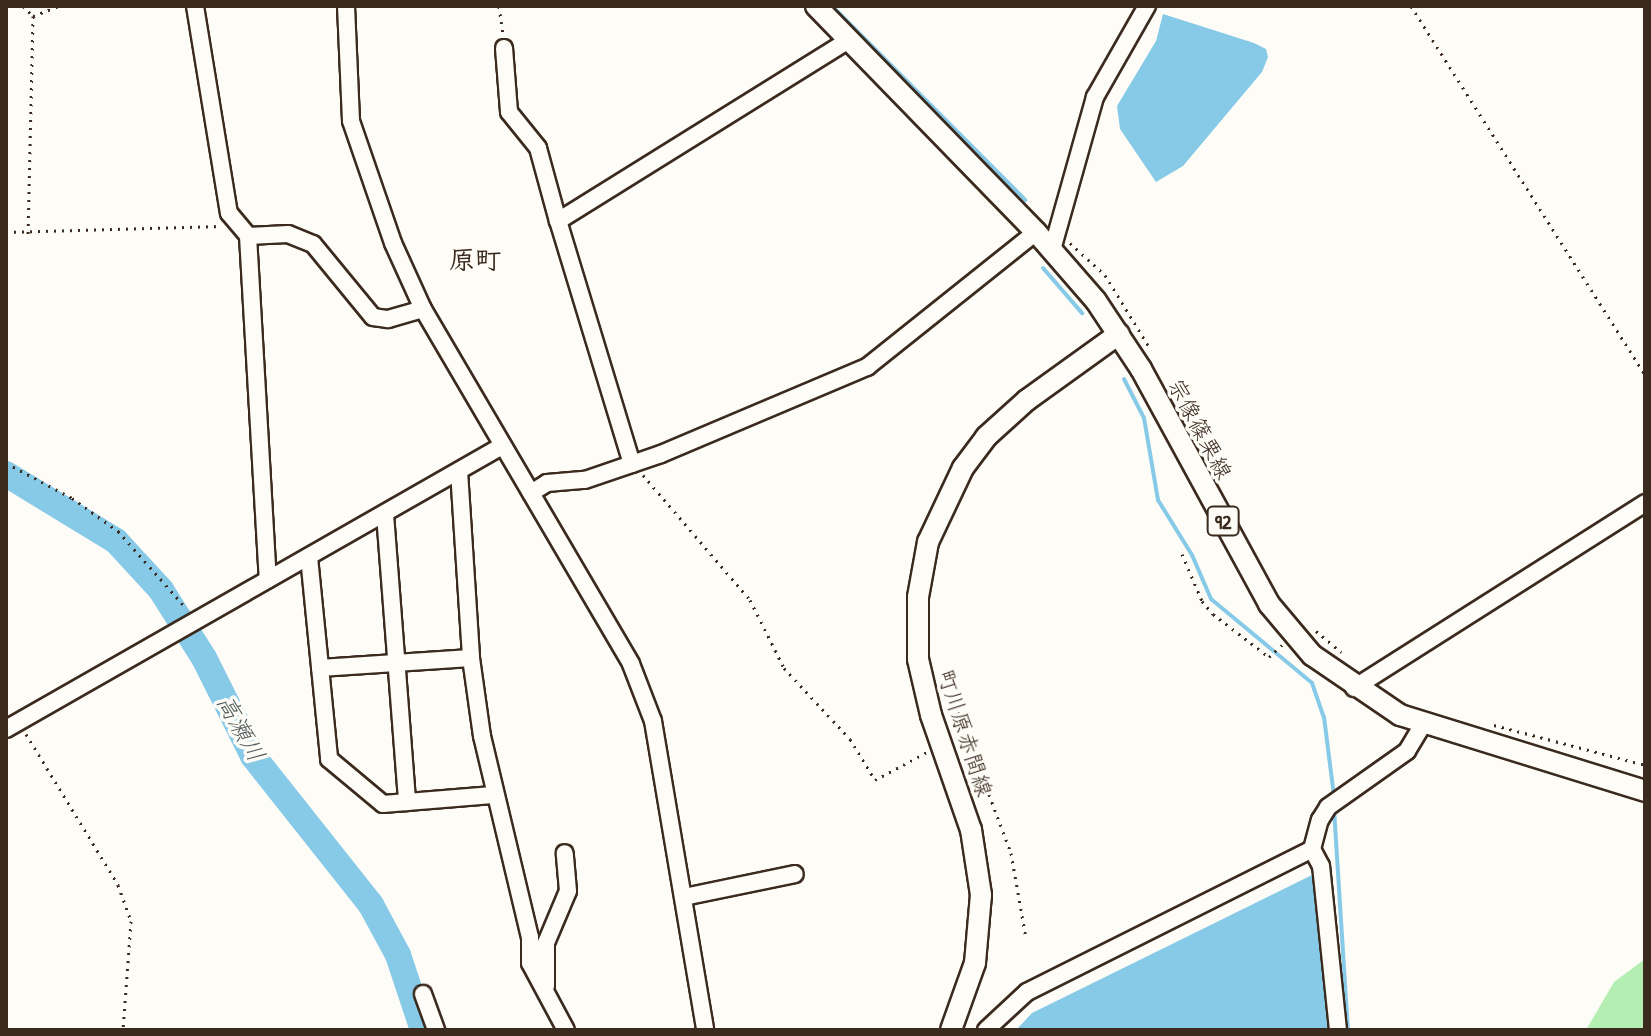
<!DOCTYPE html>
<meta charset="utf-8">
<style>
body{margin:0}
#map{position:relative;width:1651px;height:1036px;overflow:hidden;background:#fdfcf7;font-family:"Patrick Hand","Klee One",sans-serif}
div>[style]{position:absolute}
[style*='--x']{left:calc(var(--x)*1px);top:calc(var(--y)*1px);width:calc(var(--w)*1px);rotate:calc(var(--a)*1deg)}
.green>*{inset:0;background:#b4eeb3}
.water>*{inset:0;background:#87cae8}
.stream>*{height:4px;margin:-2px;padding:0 2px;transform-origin:2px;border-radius:2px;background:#87cae8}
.river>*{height:26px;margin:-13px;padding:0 13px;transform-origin:13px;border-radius:13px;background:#87cae8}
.path>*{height:3px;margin-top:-1.5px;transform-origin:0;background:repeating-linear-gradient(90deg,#3b2a1e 0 2px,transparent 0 8px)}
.roads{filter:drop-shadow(2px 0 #3b2a1e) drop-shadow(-2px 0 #3b2a1e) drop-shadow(0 2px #3b2a1e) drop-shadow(0 -2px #3b2a1e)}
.minor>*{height:16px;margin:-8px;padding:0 8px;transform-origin:8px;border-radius:8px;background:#fdfcf7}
.major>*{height:20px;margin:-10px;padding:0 10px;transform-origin:10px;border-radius:10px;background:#fdfcf7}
span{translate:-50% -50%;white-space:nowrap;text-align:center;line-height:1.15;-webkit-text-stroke:7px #fdfcf7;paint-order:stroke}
.shield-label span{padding:2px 6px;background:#fdfcf7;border:2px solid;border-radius:6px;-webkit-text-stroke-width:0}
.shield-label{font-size:20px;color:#3b2a1e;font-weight:700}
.street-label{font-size:22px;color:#3b2a1e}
.water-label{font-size:24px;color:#525a5b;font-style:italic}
.quarter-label{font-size:26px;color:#3b2a1e;font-weight:700}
.frame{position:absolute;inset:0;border:8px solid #3b2a1e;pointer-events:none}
</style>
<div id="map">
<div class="green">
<i style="clip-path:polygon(1645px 959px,1645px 1030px,1586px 1030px,1614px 982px)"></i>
</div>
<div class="water">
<i style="clip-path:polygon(1163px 14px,1254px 43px,1266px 49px,1268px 57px,1262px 72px,1183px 166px,1156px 182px,1120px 129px,1117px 106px,1156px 41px)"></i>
<i style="clip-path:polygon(1316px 873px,1333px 1030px,1016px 1030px,1032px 1013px)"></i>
</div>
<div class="stream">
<i style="--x:832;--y:6;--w:274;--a:45.1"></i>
<i style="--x:1043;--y:268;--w:60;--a:49.1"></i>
<i style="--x:1124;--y:379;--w:44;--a:62.9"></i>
<i style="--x:1144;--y:418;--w:83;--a:80.3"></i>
<i style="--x:1158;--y:500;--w:65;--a:58.3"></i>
<i style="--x:1192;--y:555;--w:48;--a:66.6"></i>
<i style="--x:1211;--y:599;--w:131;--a:39.7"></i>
<i style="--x:1312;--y:683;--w:36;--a:71"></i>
<i style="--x:1324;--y:717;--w:80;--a:82.8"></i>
<i style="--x:1334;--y:809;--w:221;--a:86.4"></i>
</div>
<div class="river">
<i style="--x:6;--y:474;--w:129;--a:31.3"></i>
<i style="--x:116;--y:541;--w:67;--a:47.4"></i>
<i style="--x:161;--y:590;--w:80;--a:57.7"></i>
<i style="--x:204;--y:658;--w:110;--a:63.4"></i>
<i style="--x:253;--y:756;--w:190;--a:51.6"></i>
<i style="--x:371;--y:905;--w:57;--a:61.6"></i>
<i style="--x:398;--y:955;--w:79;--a:71.6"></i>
</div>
<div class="path">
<i style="--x:23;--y:6;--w:14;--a:45"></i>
<i style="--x:33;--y:16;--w:218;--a:91.3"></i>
<i style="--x:499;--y:6;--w:28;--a:82"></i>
<i style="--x:1411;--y:6;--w:437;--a:57.6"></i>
<i style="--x:33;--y:16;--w:28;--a:-21"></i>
<i style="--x:6;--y:232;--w:216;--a:-1.6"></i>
<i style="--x:1070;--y:243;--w:47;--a:42.4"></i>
<i style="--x:1105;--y:275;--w:88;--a:58.5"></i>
<i style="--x:1171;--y:385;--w:80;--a:61.5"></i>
<i style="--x:6;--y:463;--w:75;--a:27.9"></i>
<i style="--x:72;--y:498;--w:57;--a:35.7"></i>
<i style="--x:118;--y:531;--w:104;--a:48.5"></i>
<i style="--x:643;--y:475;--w:165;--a:49.4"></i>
<i style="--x:750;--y:600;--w:76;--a:63.4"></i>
<i style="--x:784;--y:668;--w:97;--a:47.1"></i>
<i style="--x:850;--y:739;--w:48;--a:58.6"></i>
<i style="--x:875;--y:780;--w:59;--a:-28.3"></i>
<i style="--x:1182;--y:554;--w:51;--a:66.9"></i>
<i style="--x:1202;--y:601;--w:17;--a:50"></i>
<i style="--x:1213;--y:614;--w:71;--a:37.5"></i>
<i style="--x:1269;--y:657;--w:18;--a:-43"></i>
<i style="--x:1316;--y:631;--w:33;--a:40"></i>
<i style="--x:958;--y:712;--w:151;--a:69.4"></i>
<i style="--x:1011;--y:853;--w:86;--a:80"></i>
<i style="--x:1494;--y:725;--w:156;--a:14.8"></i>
<i style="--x:26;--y:734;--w:177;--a:58.6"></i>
<i style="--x:118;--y:885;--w:38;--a:70"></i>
<i style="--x:131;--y:921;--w:109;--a:94.2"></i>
<i style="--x:955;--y:739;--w:12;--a:-24"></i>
</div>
<div class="roads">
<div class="minor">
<i style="--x:195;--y:6;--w:210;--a:80.7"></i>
<i style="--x:229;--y:213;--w:30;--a:50"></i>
<i style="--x:248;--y:236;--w:344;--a:86.7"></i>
<i style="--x:346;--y:6;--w:115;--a:87.5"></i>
<i style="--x:351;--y:121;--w:129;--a:71"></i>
<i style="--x:393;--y:243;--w:72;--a:65.6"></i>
<i style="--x:423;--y:309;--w:411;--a:59.6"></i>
<i style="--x:631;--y:664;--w:61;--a:68.9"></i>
<i style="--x:653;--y:721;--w:313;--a:80.4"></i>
<i style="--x:504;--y:48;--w:64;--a:85.5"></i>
<i style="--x:509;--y:112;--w:46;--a:51.1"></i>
<i style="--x:538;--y:148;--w:76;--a:74.7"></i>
<i style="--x:248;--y:236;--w:40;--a:-2.9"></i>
<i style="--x:288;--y:234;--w:27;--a:22"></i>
<i style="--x:313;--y:244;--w:94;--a:50.6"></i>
<i style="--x:373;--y:317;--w:15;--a:8"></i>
<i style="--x:388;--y:319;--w:36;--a:-16"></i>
<i style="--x:1052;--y:250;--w:159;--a:-74.3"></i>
<i style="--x:1095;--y:97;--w:105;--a:-60.3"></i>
<i style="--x:632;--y:464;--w:254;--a:-106.9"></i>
<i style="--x:558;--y:221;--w:343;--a:-31.9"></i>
<i style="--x:459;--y:471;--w:187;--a:86.3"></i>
<i style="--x:471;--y:658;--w:79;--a:82"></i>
<i style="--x:482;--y:736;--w:207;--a:76.6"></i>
<i style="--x:530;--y:937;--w:26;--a:90"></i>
<i style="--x:530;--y:963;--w:76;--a:61.8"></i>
<i style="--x:531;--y:493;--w:19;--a:-32"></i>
<i style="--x:547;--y:483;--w:38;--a:-5"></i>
<i style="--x:585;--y:480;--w:80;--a:-18.9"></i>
<i style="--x:661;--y:454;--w:224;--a:-22.9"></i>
<i style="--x:867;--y:367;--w:216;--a:-38.6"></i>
<i style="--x:385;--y:514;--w:289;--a:85.6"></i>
<i style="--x:309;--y:557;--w:203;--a:84.3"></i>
<i style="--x:329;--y:759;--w:70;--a:39.8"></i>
<i style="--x:383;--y:804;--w:110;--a:-4.7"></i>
<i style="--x:320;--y:668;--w:151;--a:-3.8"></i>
<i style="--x:1354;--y:688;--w:345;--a:-32.4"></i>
<i style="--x:6;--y:729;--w:571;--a:-29.71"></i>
<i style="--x:684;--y:897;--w:113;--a:-11.7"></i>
<i style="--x:546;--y:986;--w:43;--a:-90"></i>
<i style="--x:546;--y:943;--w:56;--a:-67.1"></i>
<i style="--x:568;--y:891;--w:38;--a:-95"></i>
<i style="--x:423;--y:994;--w:38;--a:70"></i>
<i style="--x:986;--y:1030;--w:56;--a:-42.8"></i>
<i style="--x:1027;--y:992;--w:319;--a:-26.6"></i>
<i style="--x:1338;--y:1030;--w:165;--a:-95.9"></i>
<i style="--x:1321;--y:866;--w:19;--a:-118"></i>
<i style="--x:1312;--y:849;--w:30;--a:-75"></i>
<i style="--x:1320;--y:820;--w:15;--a:-58"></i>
<i style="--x:1328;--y:807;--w:97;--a:-35.3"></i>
<i style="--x:1407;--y:751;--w:31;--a:-59"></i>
</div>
<div class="major">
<i style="--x:816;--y:6;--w:315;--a:45.8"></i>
<i style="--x:1036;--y:232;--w:91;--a:49"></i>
<i style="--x:1096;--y:301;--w:82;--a:56.5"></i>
<i style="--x:1141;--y:369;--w:268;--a:61.4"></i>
<i style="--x:1269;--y:604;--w:67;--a:49.9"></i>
<i style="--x:1312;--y:655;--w:107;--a:34.3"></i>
<i style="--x:1400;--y:715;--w:257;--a:17.2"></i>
<i style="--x:951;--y:1030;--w:71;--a:-70.3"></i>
<i style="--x:975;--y:963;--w:68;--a:-85"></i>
<i style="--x:981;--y:895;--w:66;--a:-98.7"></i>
<i style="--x:971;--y:830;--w:122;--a:-109.2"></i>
<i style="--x:931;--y:715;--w:57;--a:-103.1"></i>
<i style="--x:918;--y:659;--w:62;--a:-90"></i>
<i style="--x:918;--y:597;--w:56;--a:-79.7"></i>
<i style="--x:928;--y:542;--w:82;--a:-64.7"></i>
<i style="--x:963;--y:468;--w:39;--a:-53"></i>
<i style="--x:986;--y:437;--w:55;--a:-42.1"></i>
<i style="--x:1027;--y:400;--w:113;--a:-35.7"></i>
</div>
</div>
<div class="shield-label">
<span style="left:1223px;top:521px">92</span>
</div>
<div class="street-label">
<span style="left:1200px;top:429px;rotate:62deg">宗像篠栗線</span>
<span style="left:965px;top:733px;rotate:72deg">町川原赤間線</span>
</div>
<div class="water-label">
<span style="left:241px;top:728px;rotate:61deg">高瀬川</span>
</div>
<div class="quarter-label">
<span style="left:475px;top:260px">原町</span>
</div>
<div class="frame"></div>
</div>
